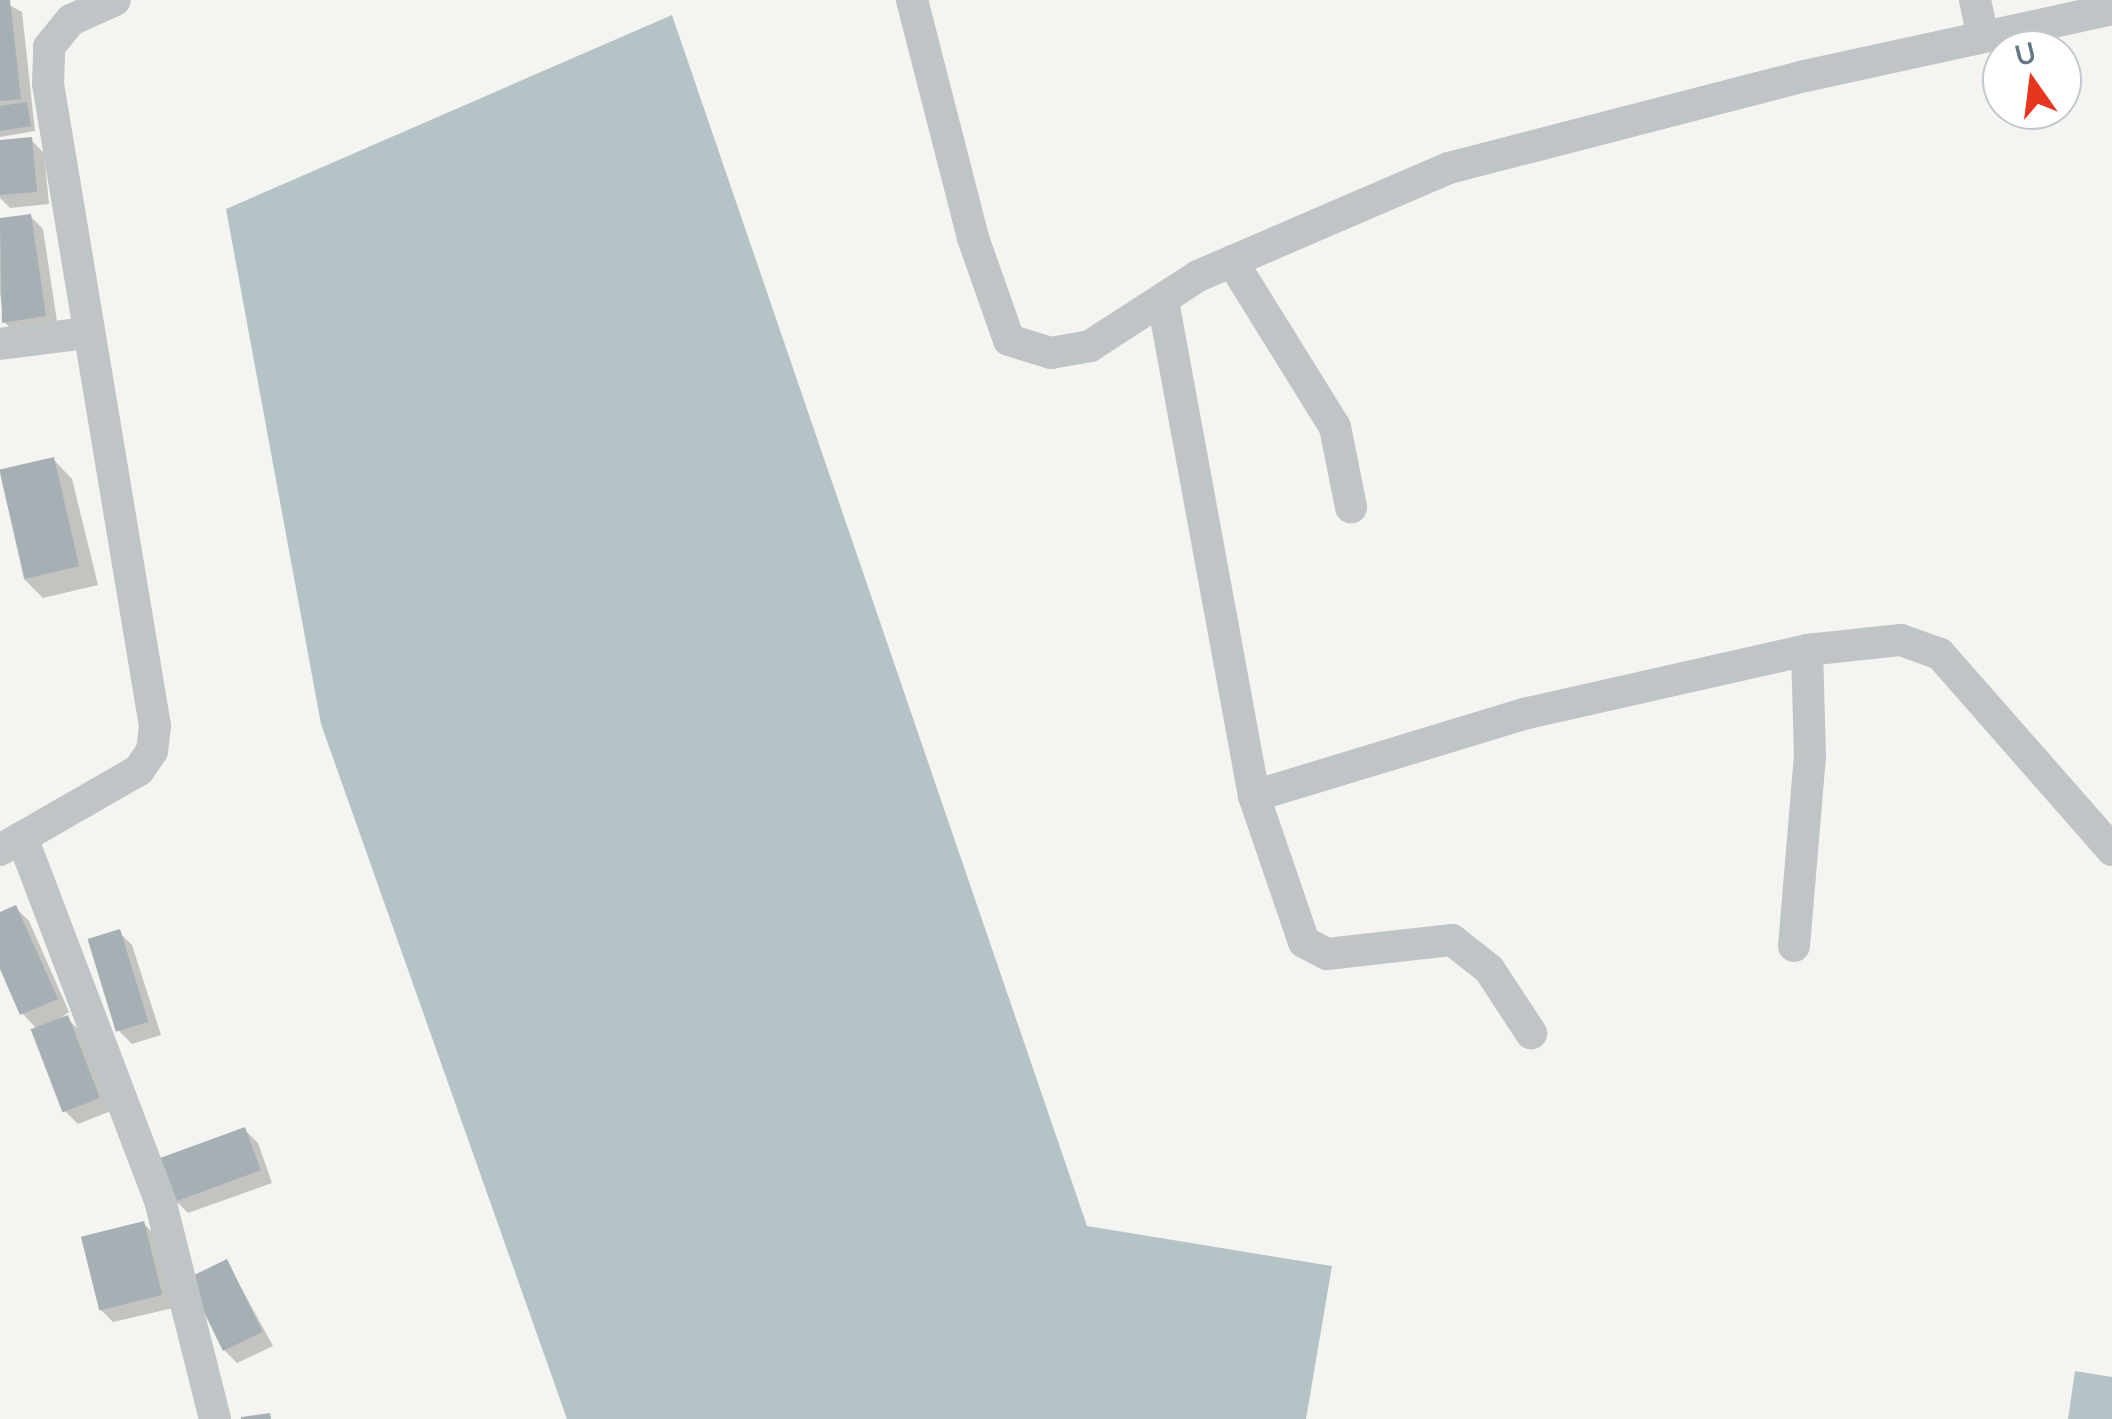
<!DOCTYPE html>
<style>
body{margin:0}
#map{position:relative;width:2112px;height:1419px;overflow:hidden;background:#f4f4f0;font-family:Manrope,sans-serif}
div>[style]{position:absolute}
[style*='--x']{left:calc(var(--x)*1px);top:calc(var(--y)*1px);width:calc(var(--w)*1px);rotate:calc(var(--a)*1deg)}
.water>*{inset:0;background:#b4c4c6}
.shadow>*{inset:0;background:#0003}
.building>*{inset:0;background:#a6b0b4;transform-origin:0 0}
.street>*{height:32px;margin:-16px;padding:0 16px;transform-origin:16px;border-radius:16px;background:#bfc4c6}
span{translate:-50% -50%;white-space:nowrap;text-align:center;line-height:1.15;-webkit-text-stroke:10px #fff;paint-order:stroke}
.north{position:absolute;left:1982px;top:30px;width:100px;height:100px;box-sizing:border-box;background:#fff;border:2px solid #c0c9cd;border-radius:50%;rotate:346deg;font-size:28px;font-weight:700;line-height:40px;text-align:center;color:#627882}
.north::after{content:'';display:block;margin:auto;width:35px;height:45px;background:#e7351e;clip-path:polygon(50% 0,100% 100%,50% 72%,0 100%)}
</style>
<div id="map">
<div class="water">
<i style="clip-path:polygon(672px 15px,1087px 1226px,1332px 1266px,1306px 1419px,567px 1419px,321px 724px,226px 209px)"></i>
<i style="clip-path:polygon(2075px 1371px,2112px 1377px,2112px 1419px,2068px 1419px)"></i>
</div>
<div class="shadow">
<i style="clip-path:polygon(0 0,22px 12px,35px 131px,0 137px)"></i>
<i style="clip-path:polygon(31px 140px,44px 153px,49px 204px,10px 208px,0 198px,0 142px)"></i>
<i style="clip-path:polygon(30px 216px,43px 229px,58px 328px,18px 335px,4px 322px,0 293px,0 221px)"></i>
<i style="clip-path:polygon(53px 459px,72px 479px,98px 585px,43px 598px,24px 579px,0 473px)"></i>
<i style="clip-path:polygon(16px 908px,29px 921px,69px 1012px,51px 1025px,67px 1018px,80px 1031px,111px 1111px,78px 1124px,65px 1111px,38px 1030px,23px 1014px,0 963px,0 915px)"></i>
<i style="clip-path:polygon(119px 932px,132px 945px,161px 1035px,132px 1044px,119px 1031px)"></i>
<i style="clip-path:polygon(245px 1130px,258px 1143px,272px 1183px,188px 1213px,175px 1200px)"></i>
<i style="clip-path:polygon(144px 1224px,157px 1237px,173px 1308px,113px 1322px,100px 1309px)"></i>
<i style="clip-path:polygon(227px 1262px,273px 1346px,237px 1363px,224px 1350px)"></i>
</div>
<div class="building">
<i style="clip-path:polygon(0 0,10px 0,21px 99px,0 101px)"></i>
<i style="clip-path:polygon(27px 102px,31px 126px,0 131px,0 106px)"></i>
<i style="clip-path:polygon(32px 137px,37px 192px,0 195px,0 140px)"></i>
<i style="clip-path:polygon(31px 214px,46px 316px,2px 323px,0 218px)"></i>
<i style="left:54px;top:457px;width:112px;height:56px;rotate:77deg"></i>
<i style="clip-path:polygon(16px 905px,58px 999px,20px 1015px,0 969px,0 912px)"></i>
<i style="left:120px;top:929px;width:97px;height:34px;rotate:73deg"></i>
<i style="left:68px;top:1015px;width:89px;height:40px;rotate:69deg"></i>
<i style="left:245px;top:1127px;width:46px;height:94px;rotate:70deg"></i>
<i style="left:144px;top:1221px;width:76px;height:65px;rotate:76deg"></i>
<i style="left:227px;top:1259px;width:81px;height:44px;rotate:64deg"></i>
<i style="clip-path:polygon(270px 1413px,271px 1419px,241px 1419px,241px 1417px)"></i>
</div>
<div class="street">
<i style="--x:912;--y:0;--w:246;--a:75.6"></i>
<i style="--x:973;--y:238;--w:108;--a:70.6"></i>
<i style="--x:1009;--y:340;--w:44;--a:17.2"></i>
<i style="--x:1051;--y:353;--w:40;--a:-10"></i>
<i style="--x:1090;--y:346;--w:129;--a:-32.9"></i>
<i style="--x:1198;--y:276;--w:273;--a:-23.3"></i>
<i style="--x:1449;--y:168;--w:368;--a:-14.5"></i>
<i style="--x:1805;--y:76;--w:314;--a:-12.3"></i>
<i style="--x:1975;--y:0;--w:38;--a:78"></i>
<i style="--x:1232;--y:261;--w:195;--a:58.2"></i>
<i style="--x:1335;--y:427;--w:82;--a:78.7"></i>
<i style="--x:1163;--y:301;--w:503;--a:79.58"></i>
<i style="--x:1254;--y:796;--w:154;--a:71.1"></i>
<i style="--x:1304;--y:942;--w:26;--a:28"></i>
<i style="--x:1327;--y:954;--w:126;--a:-6.4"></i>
<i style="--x:1452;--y:940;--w:47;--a:38.1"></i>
<i style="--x:1489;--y:969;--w:77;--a:56.7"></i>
<i style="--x:0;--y:344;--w:88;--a:-7.2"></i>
<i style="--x:1254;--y:796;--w:286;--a:-16.9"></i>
<i style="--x:1528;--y:713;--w:286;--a:-12.7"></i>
<i style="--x:1807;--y:650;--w:95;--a:-6.1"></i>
<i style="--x:1901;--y:640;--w:41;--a:19.7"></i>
<i style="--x:1940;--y:654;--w:261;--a:48.7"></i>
<i style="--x:23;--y:840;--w:389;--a:69.2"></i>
<i style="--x:161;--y:1204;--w:222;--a:75.9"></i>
<i style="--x:0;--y:850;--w:160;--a:-29.9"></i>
<i style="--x:139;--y:770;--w:23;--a:-56"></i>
<i style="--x:152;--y:751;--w:25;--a:-83"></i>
<i style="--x:155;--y:726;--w:651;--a:-99.46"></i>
<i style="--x:48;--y:84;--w:37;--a:-88"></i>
<i style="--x:49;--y:47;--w:35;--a:-51"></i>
<i style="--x:71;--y:20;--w:48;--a:-24.4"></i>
<i style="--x:1794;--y:946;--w:190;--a:-85.2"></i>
<i style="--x:1810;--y:757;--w:107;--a:-91.6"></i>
</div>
<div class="north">U</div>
</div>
